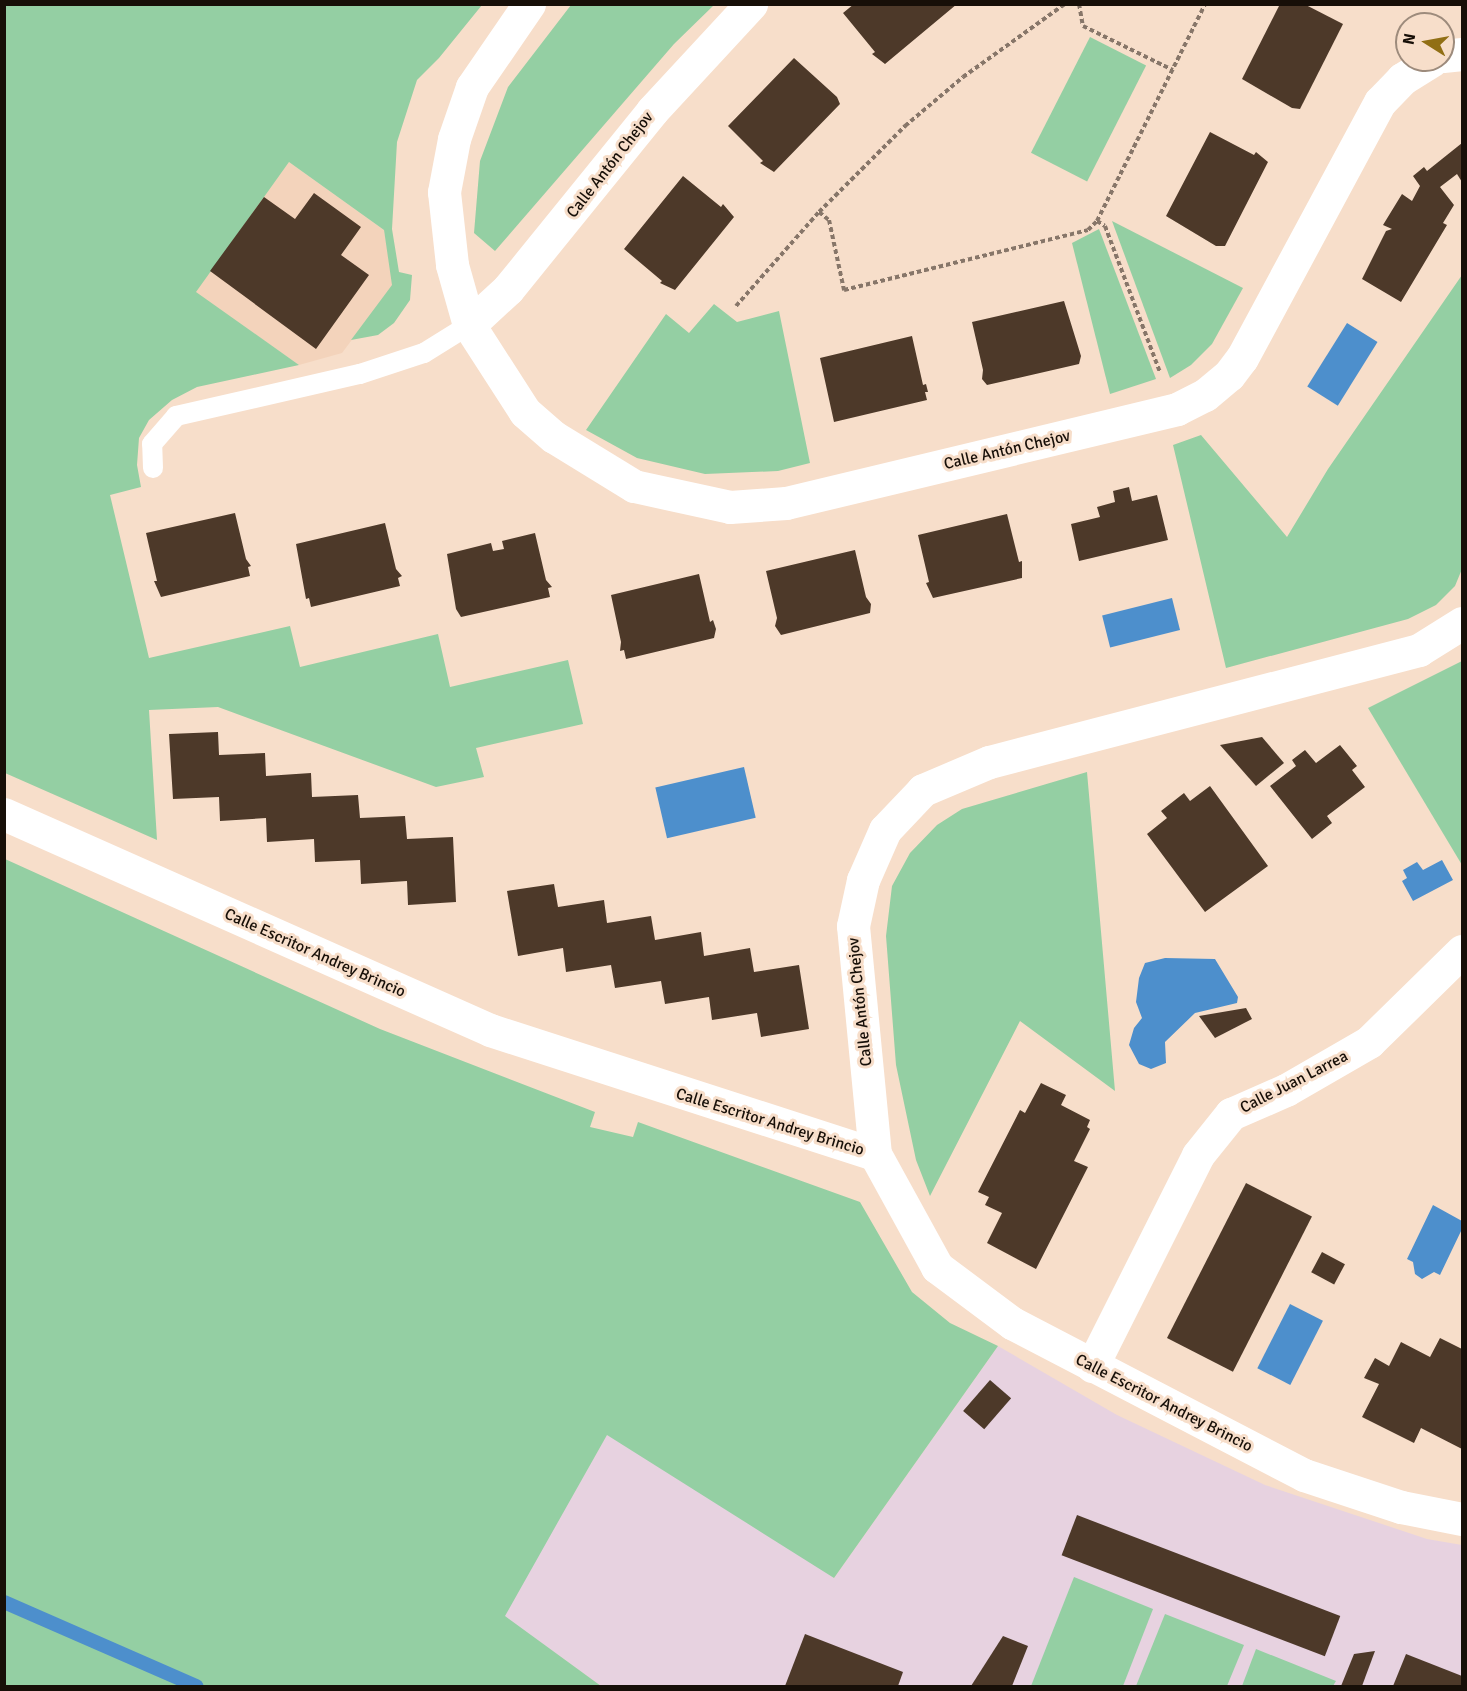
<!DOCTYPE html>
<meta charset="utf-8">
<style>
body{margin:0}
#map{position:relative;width:1467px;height:1691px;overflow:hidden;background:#f7deca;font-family:Signika,sans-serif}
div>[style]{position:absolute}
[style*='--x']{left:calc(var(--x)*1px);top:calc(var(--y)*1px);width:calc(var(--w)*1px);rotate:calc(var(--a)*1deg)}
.built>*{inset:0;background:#f3d3bb}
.education>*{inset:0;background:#e7d2e0}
.green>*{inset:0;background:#94cfa3;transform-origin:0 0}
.water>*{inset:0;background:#4d8fcc;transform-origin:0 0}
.stream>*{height:14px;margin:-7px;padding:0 7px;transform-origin:7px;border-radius:7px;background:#4d8fcc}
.building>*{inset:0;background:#4d3929;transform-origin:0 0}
.path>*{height:4px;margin-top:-2px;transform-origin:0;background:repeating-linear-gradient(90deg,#877669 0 4.5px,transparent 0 7.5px)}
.lane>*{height:20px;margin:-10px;padding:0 10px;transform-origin:10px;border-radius:10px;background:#fff}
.street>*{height:33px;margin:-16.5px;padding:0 16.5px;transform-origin:16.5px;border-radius:16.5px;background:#fff}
span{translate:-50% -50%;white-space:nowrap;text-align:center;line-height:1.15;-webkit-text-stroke:6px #f7deca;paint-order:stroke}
.street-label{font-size:16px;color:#170f08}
.frame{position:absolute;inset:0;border:6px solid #170f08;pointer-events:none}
.north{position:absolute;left:1395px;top:12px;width:60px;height:60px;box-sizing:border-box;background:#f7deca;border:2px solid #9d8b7c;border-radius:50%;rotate:281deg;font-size:16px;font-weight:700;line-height:24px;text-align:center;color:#170f08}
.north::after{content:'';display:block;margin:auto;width:21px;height:27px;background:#916f15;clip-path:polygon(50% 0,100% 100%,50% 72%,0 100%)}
</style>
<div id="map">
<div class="built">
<i style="clip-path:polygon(289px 162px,384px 230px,393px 285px,342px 353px,299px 365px,195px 292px)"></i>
</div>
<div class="education">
<i style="clip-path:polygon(998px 1346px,1117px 1415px,1265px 1485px,1427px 1539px,1462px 1545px,1462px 1686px,601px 1686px,504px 1616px,613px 1424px,834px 1578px)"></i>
</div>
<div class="green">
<i style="clip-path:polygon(5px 5px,482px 5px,439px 58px,417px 80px,397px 142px,392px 229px,399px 272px,412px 275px,410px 300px,394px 323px,378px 335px,351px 340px,392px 285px,384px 230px,289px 162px,196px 292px,299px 365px,197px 387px,172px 400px,149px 420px,139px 438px,137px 465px,141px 487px,110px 495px,149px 658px,290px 626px,300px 667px,438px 634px,450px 687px,568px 660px,583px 724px,476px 748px,484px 777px,436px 787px,218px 707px,149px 710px,157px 840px,5px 773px)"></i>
<i style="clip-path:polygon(571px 5px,714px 5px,674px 44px,495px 251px,474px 233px,480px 161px,508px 87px)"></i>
<i style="left:1090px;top:37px;width:63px;height:130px;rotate:27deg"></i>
<i style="clip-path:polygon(1112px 221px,1243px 288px,1212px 344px,1191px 365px,1170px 378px)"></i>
<i style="clip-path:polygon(1099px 229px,1156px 379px,1110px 394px,1072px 243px)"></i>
<i style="clip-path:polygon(1462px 275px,1462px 569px,1455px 586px,1436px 605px,1408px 619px,1226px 668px,1173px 445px,1201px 435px,1287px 537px,1328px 469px)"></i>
<i style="clip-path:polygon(714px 304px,737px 322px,779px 311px,810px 463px,778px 471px,705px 474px,637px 458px,586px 430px,666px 314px,689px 333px)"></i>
<i style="clip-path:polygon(1462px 661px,1462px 865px,1368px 708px)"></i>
<i style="clip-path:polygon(1087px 772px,1115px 1091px,1020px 1021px,930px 1196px,916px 1160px,896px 1065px,886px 936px,892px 886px,910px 853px,937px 825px,962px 809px)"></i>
<i style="clip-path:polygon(5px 859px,380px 1029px,595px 1112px,590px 1127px,633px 1137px,638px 1122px,860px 1202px,912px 1292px,950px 1323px,998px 1346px,834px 1578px,607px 1435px,505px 1616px,601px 1686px,5px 1686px)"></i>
<i style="clip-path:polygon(1074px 1577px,1153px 1609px,1123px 1686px,1031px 1686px)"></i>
<i style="clip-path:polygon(1165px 1614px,1244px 1645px,1227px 1686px,1136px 1686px)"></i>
<i style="clip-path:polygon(1256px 1649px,1336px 1681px,1333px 1686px,1242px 1686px)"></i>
</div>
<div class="water">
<i style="left:1347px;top:323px;width:36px;height:75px;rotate:32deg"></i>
<i style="left:1172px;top:598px;width:33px;height:72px;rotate:76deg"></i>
<i style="left:744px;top:767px;width:52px;height:91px;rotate:77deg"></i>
<i style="clip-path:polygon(1442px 860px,1453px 880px,1413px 901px,1402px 881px,1407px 878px,1403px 870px,1417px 862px,1423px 870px)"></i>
<i style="clip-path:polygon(1165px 958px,1215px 959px,1238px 997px,1237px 1003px,1195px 1013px,1165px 1042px,1166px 1063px,1151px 1069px,1139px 1064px,1129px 1045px,1134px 1028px,1142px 1018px,1136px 1002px,1139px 978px,1145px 963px)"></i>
<i style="clip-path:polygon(1433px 1205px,1462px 1221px,1462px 1229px,1440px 1275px,1434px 1272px,1422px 1279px,1415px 1274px,1413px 1262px,1407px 1259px)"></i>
<i style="left:1290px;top:1304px;width:37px;height:72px;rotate:27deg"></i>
</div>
<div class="stream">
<i style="--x:4;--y:1602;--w:210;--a:23.6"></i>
</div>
<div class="building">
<i style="clip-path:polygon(854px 4px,957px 4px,885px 64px,872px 54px,875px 52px,843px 13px)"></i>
<i style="clip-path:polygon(1280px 4px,1304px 4px,1343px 24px,1300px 109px,1292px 108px,1242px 79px)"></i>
<i style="clip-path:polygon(794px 58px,837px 97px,840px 104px,774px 172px,760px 163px,763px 161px,728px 126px)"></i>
<i style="clip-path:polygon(1210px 132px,1254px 155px,1256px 152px,1268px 162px,1225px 246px,1216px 246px,1166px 216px)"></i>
<i style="clip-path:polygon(1462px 143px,1462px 182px,1457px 174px,1440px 187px,1454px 205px,1443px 223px,1447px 225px,1401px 302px,1362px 279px,1386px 231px,1392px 229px,1383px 225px,1402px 194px,1412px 201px,1420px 186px,1413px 176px,1424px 167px,1427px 171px)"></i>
<i style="clip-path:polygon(683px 176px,721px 207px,723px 204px,734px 217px,675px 290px,660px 283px,662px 281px,624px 249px)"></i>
<i style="clip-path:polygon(314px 193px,361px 227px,341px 255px,369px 275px,316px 349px,210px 271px,264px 197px,295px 219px)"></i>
<i style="clip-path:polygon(1064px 301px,1081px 356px,1079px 364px,987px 385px,982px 379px,983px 370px,972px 322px)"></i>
<i style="clip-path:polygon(912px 336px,923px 385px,926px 384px,928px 392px,925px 392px,927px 400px,834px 422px,820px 358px)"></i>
<i style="clip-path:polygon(1129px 487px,1132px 501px,1157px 495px,1168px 540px,1079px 561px,1071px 524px,1100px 517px,1097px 507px,1115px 502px,1113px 491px)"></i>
<i style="clip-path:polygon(235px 513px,246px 559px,251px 566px,248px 567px,250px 576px,161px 597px,154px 581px,157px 581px,146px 533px)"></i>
<i style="clip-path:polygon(1007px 514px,1019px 562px,1022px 561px,1022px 578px,933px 598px,926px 583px,929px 582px,918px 535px)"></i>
<i style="clip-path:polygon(385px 523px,396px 569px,402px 576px,398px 578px,400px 586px,311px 607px,309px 598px,306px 599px,296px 544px)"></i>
<i style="clip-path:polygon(535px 533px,546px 580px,552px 587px,548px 588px,550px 597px,461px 617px,456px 609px,447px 554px,491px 543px,493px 551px,504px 549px,502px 541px)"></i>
<i style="clip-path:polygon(855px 550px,866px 597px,871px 604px,870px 613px,781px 635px,775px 626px,777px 618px,766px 571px)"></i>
<i style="clip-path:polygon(699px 574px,710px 622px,713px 620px,716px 629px,714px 638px,626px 659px,624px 650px,620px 651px,621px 642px,611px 595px)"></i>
<i style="clip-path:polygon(218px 732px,219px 755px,265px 753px,266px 776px,311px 773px,312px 797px,358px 795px,360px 818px,405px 816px,407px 839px,453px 837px,456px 902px,408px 905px,407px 881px,361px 884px,360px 860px,315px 862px,314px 839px,267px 842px,266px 818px,220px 821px,219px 797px,173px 799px,169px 734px)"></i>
<i style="clip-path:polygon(1262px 737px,1284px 763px,1256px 786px,1220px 745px)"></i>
<i style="clip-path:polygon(1340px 745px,1357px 766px,1352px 770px,1365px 787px,1327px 816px,1332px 823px,1312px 839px,1270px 786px,1296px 766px,1292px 760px,1305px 750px,1316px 763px)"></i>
<i style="clip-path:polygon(1210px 786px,1268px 866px,1205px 912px,1147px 834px,1167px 818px,1161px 811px,1184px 793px,1190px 801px)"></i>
<i style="clip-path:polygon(554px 884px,558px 907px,604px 900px,607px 923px,651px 916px,655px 940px,701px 932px,704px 956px,750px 948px,754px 972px,799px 965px,809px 1029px,761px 1037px,757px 1013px,712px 1020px,709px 997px,665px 1004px,661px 981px,615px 988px,611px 965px,566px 972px,563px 948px,518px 956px,507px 891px)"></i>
<i style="clip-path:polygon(1246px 1008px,1252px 1019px,1215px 1038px,1199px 1016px)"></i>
<i style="clip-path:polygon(1041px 1083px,1066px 1095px,1061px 1105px,1090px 1120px,1087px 1127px,1090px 1129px,1074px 1161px,1088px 1167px,1036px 1269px,987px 1243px,1002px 1213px,985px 1205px,989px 1197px,978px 1192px,1020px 1110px,1025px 1113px)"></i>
<i style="left:1246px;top:1183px;width:74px;height:174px;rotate:27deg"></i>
<i style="left:1322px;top:1252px;width:26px;height:23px;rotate:28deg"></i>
<i style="clip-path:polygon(1440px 1338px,1462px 1349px,1462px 1449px,1421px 1428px,1414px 1443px,1362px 1417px,1379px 1384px,1364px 1378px,1375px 1358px,1389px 1366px,1401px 1342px,1430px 1357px)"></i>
<i style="left:990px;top:1380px;width:28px;height:41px;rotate:41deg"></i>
<i style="left:1077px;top:1515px;width:282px;height:43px;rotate:21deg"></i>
<i style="clip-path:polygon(805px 1634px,903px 1672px,898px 1686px,785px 1686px)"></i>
<i style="clip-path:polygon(1003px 1636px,1028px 1646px,1012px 1686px,971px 1686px)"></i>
<i style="clip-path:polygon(1375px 1651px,1362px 1686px,1341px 1686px,1354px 1654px)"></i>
<i style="clip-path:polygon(1406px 1654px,1462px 1676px,1462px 1686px,1393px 1686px)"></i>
</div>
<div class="path">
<i style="--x:1079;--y:4;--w:22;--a:80"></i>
<i style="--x:1083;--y:26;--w:100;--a:26.1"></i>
<i style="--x:819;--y:212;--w:13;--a:39"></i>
<i style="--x:829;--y:220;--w:72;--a:77.9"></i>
<i style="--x:844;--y:290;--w:251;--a:-13.8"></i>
<i style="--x:1088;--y:230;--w:13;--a:-45"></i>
<i style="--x:1097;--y:221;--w:242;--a:-63.5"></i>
<i style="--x:1097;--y:221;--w:9;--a:32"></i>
<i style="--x:1105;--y:226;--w:156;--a:69.4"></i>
<i style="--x:736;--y:306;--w:125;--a:-48.6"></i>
<i style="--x:819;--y:212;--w:122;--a:-45"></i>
<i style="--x:905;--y:126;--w:76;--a:-40.2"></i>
<i style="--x:963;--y:77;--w:125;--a:-35.6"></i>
</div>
<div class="lane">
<i style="--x:153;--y:468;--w:24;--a:-92"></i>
<i style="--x:152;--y:444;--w:37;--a:-49"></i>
<i style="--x:176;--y:416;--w:189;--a:-12.9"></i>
<i style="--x:360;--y:374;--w:67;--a:-18.2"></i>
<i style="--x:424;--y:353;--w:53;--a:-31.9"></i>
</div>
<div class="street">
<i style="--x:529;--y:4;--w:101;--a:124.5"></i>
<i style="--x:472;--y:87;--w:55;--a:109.1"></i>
<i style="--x:454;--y:139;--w:54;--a:100.7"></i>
<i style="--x:444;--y:192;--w:73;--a:83.7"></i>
<i style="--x:452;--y:265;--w:62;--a:74.2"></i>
<i style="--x:469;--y:325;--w:103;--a:57.2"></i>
<i style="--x:525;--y:412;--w:38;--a:41"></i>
<i style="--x:554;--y:437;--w:94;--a:31.5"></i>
<i style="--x:634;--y:486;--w:98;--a:12.3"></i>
<i style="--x:730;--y:507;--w:56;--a:-4.1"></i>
<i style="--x:786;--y:503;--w:402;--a:-13.5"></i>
<i style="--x:1177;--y:409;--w:31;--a:-27"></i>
<i style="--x:1205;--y:395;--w:31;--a:-40"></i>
<i style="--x:1229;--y:375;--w:21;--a:-53"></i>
<i style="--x:1242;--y:358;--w:291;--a:-61.7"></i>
<i style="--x:1380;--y:102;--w:32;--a:-46"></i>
<i style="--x:1402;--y:79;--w:36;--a:-32"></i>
<i style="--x:1443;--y:56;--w:19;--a:-6"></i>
<i style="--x:469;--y:325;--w:53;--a:-42.7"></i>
<i style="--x:508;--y:289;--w:229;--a:-51"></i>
<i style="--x:652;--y:111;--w:146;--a:-47.2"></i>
<i style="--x:1462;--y:623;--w:51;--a:147.9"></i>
<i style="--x:1419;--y:650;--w:444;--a:165.4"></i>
<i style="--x:989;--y:762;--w:72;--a:157"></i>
<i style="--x:923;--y:790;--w:55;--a:133.5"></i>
<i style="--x:885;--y:830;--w:55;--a:113.7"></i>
<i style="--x:863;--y:880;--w:47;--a:102.3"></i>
<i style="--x:853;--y:926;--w:229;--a:84.5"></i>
<i style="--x:875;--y:1154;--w:129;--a:61.2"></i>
<i style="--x:937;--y:1267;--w:94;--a:36.7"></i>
<i style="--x:1012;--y:1323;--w:329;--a:27.5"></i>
<i style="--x:1304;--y:1475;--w:102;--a:18.3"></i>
<i style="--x:1401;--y:1507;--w:62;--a:11.1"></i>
<i style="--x:4;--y:814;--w:532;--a:23.96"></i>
<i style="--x:490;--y:1030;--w:404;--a:17.9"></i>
<i style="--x:1092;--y:1366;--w:236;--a:-63.3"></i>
<i style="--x:1198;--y:1155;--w:53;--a:-51.2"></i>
<i style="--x:1231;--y:1114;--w:60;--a:-23.6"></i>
<i style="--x:1286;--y:1090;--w:96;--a:-30"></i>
<i style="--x:1369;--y:1042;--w:130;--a:-44.4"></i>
</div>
<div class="street-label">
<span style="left:610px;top:165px;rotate:-52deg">Calle Antón Chejov</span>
<span style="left:1007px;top:450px;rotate:-13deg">Calle Antón Chejov</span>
<span style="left:315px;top:953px;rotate:24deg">Calle Escritor Andrey Brincio</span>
<span style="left:860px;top:1002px;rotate:-96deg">Calle Antón Chejov</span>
<span style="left:1294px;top:1082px;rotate:-27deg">Calle Juan Larrea</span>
<span style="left:770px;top:1122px;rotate:17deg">Calle Escritor Andrey Brincio</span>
<span style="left:1164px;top:1403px;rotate:27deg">Calle Escritor Andrey Brincio</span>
</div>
<div class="frame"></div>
<div class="north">N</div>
</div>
